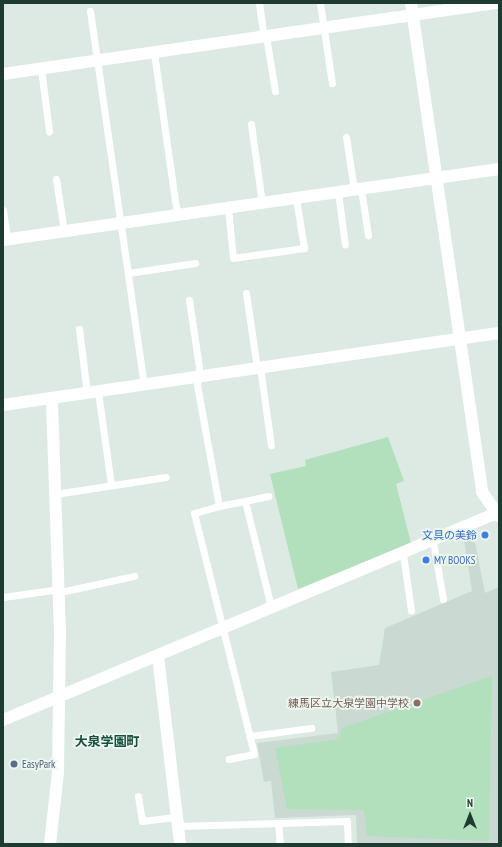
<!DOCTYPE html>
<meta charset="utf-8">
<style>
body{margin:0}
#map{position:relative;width:502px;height:847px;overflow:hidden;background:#dceae3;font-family:"PT Sans Narrow","Noto Sans JP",sans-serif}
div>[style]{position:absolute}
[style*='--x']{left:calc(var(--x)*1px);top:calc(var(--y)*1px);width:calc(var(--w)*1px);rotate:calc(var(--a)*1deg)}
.built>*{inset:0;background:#cadad2}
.green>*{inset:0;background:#b2dfbc}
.lane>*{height:7px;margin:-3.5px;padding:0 3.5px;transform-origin:3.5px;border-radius:3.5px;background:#fff}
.street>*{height:12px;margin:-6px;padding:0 6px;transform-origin:6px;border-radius:6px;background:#fff}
.dots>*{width:11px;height:11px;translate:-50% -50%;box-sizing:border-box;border:2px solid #edf7f1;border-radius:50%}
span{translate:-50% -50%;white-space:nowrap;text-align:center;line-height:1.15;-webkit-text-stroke:3.5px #edf7f1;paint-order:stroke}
.shop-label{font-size:11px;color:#366cbe}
.right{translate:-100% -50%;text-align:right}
.left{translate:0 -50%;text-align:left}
.education-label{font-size:11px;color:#785e54}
.service-label{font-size:11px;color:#4e5e75}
.quarter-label{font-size:13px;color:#174f3e;font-weight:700}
.frame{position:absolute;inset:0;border:4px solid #1d3b31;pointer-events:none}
.north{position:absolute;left:450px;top:795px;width:40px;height:40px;-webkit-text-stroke:3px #edf7f1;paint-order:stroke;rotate:0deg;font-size:11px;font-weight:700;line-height:16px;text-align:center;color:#1d3b31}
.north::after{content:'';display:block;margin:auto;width:14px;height:18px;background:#1d3b31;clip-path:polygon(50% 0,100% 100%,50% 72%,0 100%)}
</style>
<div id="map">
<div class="built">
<i style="clip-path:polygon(476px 530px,474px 537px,485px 593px,499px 587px,499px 844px,357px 844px,356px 815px,275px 818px,271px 781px,264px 782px,257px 743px,338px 733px,331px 672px,379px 665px,385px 628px,472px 591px,464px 540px,458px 537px)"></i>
</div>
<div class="green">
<i style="clip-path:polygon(388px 437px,404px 481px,396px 484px,411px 543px,298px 589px,270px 474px,306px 466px,305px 460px)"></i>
<i style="clip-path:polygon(492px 676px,489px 841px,367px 836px,364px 810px,287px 809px,275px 748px,339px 739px,342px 728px)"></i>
</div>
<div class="lane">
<i style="--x:259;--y:3;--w:34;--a:82"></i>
<i style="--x:320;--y:3;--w:81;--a:81.5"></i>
<i style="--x:90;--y:11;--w:378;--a:81.8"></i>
<i style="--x:266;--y:36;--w:56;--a:80.7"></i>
<i style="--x:154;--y:53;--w:164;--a:81.9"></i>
<i style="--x:41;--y:69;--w:63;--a:82.6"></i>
<i style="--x:251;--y:124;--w:80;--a:82.1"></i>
<i style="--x:346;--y:137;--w:54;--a:81.4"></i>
<i style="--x:56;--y:179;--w:53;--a:81.3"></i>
<i style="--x:361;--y:189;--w:47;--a:81.3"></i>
<i style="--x:338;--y:192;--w:53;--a:82.5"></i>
<i style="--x:228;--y:208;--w:50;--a:84.3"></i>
<i style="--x:233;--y:258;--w:72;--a:-8"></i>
<i style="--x:304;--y:248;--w:51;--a:-99.1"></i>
<i style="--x:3;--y:210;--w:29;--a:82"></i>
<i style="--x:128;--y:273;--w:68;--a:-8.5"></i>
<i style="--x:246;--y:293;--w:76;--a:81.7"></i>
<i style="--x:189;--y:300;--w:68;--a:81.5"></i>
<i style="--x:199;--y:367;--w:18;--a:96"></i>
<i style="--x:197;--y:385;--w:123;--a:79.7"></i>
<i style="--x:219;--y:506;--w:26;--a:-11"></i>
<i style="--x:245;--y:501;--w:109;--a:76.2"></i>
<i style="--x:79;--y:329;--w:64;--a:82.9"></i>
<i style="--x:260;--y:367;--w:79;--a:82"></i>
<i style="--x:98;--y:392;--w:94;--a:82"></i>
<i style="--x:55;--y:494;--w:112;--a:-8.7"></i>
<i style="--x:245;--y:501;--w:24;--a:-12"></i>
<i style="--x:219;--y:506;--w:26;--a:164"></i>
<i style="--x:194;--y:513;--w:248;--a:76"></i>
<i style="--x:254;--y:754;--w:26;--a:169"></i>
<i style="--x:433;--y:541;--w:59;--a:80.2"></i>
<i style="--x:403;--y:554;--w:57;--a:81.9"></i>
<i style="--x:3;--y:597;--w:50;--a:-8"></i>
<i style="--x:53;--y:590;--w:12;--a:5"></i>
<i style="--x:65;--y:591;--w:71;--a:-12.3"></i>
<i style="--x:249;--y:736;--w:63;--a:-7.4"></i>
<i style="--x:138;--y:796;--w:25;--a:81"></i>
<i style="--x:142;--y:821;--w:35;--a:-7"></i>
<i style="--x:278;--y:823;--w:21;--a:85"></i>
<i style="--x:178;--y:826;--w:169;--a:-1.7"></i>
<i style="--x:347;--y:821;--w:23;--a:88"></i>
</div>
<div class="street">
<i style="--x:411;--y:3;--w:494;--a:81.7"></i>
<i style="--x:482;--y:492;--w:29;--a:55"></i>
<i style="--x:3;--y:74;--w:499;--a:-8.2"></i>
<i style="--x:3;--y:240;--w:501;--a:-8.15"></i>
<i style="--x:3;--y:405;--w:501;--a:-8.26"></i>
<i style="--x:158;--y:656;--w:189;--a:83.3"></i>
<i style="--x:3;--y:720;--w:538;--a:-22.75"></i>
<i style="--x:50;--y:844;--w:71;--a:-83.6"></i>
<i style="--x:58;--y:773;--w:141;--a:-89.2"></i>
<i style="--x:60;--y:632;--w:234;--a:-92"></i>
</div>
<div class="dots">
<i style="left:485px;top:535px;background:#3f7fe0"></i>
<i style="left:426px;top:560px;background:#3f7fe0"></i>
<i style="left:417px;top:703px;background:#8d6e63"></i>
<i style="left:14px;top:764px;background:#5c6f8a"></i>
</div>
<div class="shop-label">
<span class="right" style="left:477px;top:535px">文具の美鈴</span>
<span class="left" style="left:434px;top:560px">MY BOOKS</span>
</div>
<div class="education-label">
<span class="right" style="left:409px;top:703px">練馬区立大泉学園中学校</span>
</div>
<div class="service-label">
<span class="left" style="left:22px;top:764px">EasyPark</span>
</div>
<div class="quarter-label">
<span style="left:107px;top:742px">大泉学園町</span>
</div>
<div class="frame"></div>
<div class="north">N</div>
</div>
